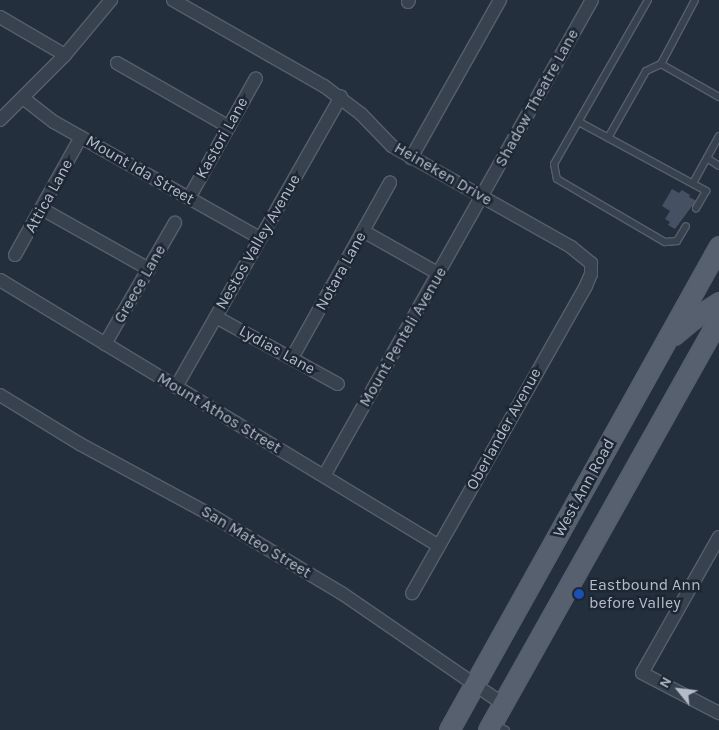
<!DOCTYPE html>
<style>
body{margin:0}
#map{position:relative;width:719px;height:730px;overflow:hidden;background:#242f3e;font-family:Karla,sans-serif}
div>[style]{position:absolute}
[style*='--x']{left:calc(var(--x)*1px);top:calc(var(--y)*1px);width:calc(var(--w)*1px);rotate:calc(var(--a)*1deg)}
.building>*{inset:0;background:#455162}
.roads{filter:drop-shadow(1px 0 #565f6c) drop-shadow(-1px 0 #565f6c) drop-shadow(0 1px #565f6c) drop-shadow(0 -1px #565f6c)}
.service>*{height:6px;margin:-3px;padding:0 3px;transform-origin:3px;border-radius:3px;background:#38414e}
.minor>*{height:12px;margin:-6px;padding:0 6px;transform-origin:6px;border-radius:6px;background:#38414e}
.primary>*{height:19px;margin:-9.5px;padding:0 9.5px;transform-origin:9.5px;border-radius:9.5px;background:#56606e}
.dots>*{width:14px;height:14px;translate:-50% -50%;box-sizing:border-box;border:2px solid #1d2633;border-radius:50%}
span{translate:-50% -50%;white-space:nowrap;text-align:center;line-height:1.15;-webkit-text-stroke:5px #1d2633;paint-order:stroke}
.street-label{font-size:16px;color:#b4bcc9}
.poi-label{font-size:16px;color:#b4bcc9}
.left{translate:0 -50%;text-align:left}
.north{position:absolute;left:654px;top:665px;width:50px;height:50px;-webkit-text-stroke:4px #1d2633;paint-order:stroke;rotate:299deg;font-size:14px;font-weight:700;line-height:20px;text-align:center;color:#b4bcc9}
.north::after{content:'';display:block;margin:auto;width:18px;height:22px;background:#b4bcc9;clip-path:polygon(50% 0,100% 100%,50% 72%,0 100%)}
</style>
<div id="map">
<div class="building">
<i style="clip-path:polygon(672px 189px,679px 193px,682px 190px,690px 195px,689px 197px,699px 202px,695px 208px,692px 206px,675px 229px,668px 225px,670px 222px,665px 219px,670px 211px,662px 206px)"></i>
</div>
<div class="roads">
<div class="service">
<i style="--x:648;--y:0;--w:189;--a:119.8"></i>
<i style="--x:554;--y:164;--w:15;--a:79"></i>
<i style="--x:557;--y:179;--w:125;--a:30.3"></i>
<i style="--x:665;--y:242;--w:12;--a:-5"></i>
<i style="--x:677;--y:241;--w:17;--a:-59"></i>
<i style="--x:661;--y:64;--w:72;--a:-62"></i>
<i style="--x:579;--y:122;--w:145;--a:28.5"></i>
<i style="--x:706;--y:191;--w:20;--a:120"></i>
<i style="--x:608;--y:138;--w:77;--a:-60.4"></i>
<i style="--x:646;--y:71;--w:17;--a:-25"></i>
<i style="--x:661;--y:64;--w:67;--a:29.6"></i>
<i style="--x:707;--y:158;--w:14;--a:34"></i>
<i style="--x:693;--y:183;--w:54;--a:-61"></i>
<i style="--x:494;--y:724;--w:13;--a:27"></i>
</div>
<div class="minor">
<i style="--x:173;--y:0;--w:174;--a:29.7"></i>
<i style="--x:324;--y:86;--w:46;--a:37.1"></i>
<i style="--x:361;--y:114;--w:45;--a:45.9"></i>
<i style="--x:392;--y:146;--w:206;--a:29.4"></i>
<i style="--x:571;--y:247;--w:26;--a:39"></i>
<i style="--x:591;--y:263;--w:11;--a:90"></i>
<i style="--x:591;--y:274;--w:13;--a:113"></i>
<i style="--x:586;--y:286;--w:353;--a:119.5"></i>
<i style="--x:408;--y:2;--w:2;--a:-63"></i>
<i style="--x:0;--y:17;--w:75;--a:30.3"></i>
<i style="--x:117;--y:63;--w:129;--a:29.7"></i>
<i style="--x:23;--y:98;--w:39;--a:38"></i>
<i style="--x:54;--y:122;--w:236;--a:29.4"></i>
<i style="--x:0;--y:120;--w:92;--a:-45"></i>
<i style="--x:65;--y:55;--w:72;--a:-50.1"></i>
<i style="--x:411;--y:158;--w:181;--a:-60.6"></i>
<i style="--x:189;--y:198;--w:137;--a:-60.8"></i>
<i style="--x:42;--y:209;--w:123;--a:29.3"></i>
<i style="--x:363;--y:231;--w:87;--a:29.5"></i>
<i style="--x:15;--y:255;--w:135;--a:-60.8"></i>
<i style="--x:0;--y:280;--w:513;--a:31.21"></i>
<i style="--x:216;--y:317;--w:139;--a:28.8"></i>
<i style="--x:105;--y:344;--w:140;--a:-60"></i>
<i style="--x:292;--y:358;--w:201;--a:-60.8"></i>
<i style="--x:176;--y:387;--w:334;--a:-60.4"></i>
<i style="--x:0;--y:395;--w:94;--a:31.5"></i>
<i style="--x:80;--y:444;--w:149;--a:28.5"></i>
<i style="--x:211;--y:515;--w:154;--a:30.9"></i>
<i style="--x:343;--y:594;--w:194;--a:34.5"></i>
<i style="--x:324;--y:476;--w:546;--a:-60.62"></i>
<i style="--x:719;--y:537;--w:156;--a:119.5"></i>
<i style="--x:642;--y:673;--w:87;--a:27.5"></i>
</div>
<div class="primary">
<i style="--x:674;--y:335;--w:25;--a:-40"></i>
<i style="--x:693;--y:319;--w:31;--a:-33"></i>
<i style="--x:449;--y:730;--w:554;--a:-60.84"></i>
<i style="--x:488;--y:730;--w:472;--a:-60.7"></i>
</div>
</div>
<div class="dots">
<i style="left:579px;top:594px;background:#1a4fb4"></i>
</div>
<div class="street-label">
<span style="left:537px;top:98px;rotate:-61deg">Shadow Theatre Lane</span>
<span style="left:222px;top:138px;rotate:-61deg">Kastori Lane</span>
<span style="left:140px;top:170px;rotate:30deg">Mount Ida Street</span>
<span style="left:443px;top:174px;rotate:30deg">Heineken Drive</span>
<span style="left:49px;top:196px;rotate:-61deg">Attica Lane</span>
<span style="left:258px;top:242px;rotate:-60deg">Nestos Valley Avenue</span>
<span style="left:341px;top:271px;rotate:-61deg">Notara Lane</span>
<span style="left:140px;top:284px;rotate:-60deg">Greece Lane</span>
<span style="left:403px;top:337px;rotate:-60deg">Mount Penteli Avenue</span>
<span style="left:277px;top:350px;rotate:29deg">Lydias Lane</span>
<span style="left:219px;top:413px;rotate:31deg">Mount Athos Street</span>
<span style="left:504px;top:429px;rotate:-61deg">Oberlander Avenue</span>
<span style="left:584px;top:488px;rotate:-61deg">West Ann Road</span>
<span style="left:256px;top:542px;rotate:31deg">San Mateo Street</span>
</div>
<div class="poi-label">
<span class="left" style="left:589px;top:594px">Eastbound Ann<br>before Valley</span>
</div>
<div class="north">N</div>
</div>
